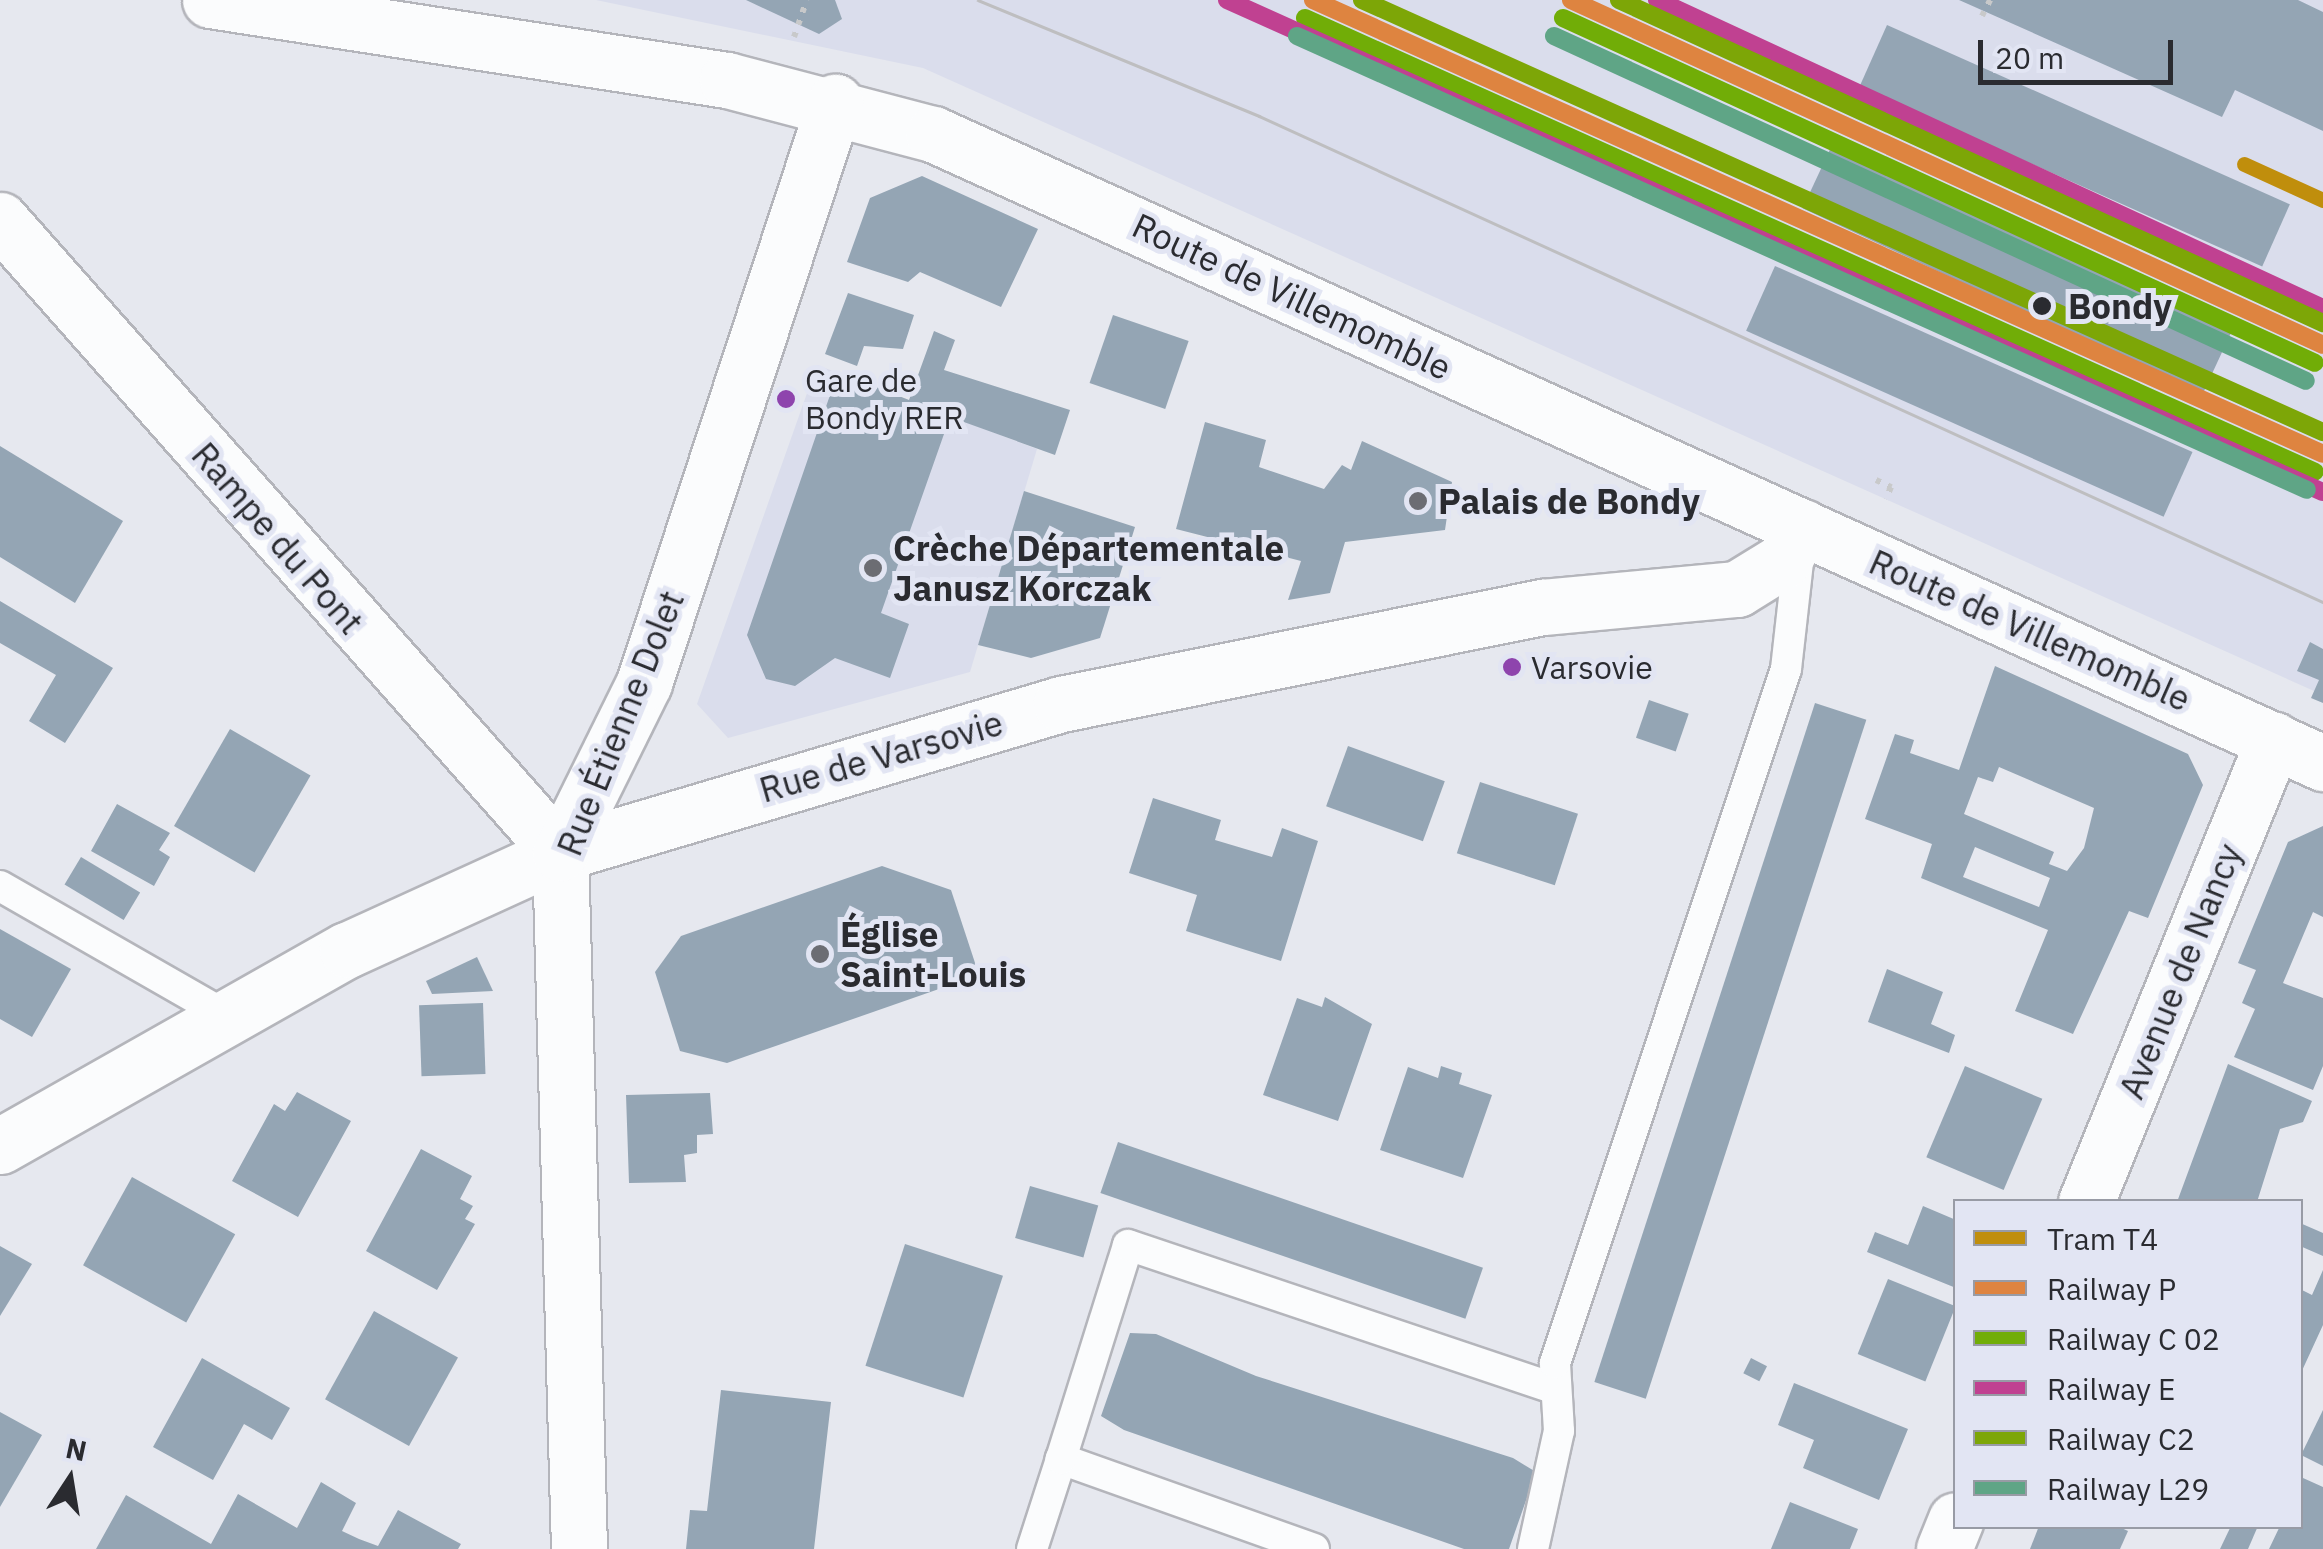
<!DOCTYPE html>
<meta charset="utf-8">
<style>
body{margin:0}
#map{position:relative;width:2323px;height:1549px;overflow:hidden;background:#e6e8ef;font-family:"IBM Plex Sans",sans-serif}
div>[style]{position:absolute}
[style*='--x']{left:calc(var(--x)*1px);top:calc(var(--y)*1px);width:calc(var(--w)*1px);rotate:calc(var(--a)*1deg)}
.built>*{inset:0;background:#daddec}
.building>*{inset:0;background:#94a5b4;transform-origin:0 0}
.path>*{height:6px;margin-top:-3px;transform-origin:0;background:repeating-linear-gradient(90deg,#c8c9ca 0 5px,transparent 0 13px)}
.roads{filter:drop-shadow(2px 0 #b4b5bb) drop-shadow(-2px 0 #b4b5bb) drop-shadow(0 2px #b4b5bb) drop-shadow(0 -2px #b4b5bb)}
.lane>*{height:30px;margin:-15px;padding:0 15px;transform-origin:15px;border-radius:15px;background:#fbfcfd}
.street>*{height:55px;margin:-27.5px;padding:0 27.5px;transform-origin:27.5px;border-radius:27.5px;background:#fbfcfd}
.secondary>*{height:55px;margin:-27.5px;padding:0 27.5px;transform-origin:27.5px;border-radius:27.5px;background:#fbfcfd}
.tram>*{height:2.5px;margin:-1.25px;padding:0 1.25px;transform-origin:1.25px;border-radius:1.25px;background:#bebec0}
.rail-1>*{height:18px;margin:-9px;padding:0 9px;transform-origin:9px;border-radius:9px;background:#de8440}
.rail-2>*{height:18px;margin:-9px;padding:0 9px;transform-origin:9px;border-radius:9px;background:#71ad07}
.rail-3>*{height:18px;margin:-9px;padding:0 9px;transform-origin:9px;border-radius:9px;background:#c04191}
.rail-4>*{height:18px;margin:-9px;padding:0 9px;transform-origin:9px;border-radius:9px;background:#7da607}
.rail-5>*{height:18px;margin:-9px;padding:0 9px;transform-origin:9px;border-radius:9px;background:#5fa586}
.tram-1>*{height:15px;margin:-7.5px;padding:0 7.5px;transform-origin:7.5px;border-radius:7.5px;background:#c08e0c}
.dots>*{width:28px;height:28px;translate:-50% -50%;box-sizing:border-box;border:5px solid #e2e5f3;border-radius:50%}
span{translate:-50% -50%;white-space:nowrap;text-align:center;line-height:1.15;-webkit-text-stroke:10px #e2e5f3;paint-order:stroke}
.bus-label{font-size:32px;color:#2a2b30}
.left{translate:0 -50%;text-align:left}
.street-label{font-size:35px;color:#2a2b30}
.stop-label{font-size:35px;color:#2a2b30;font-weight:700}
.poi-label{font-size:35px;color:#2a2b30;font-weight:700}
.legend{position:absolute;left:1953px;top:1199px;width:350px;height:330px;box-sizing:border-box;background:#e2e5f3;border:2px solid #989ba5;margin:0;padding:12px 18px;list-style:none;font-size:30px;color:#2a2b30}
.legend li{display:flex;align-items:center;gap:20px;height:50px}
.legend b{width:50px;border:2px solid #989ba5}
.north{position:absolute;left:20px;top:1429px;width:100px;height:100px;-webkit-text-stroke:8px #e2e5f3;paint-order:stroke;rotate:12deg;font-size:28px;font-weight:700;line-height:40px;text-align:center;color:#2a2b30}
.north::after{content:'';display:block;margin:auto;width:35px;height:45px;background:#2a2b30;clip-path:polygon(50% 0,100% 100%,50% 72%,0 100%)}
.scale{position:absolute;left:1978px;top:40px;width:195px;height:45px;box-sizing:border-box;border:5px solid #2a2b30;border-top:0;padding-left:12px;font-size:30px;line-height:35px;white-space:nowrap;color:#2a2b30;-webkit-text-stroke:8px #e2e5f3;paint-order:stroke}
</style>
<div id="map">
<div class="built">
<i style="clip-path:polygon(596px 0,2323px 0,2323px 695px,923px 68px)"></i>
<i style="clip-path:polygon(817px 365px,1037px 449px,970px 672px,728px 738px,697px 704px)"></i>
</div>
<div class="building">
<i style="clip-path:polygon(746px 0,835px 0,842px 19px,819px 34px)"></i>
<i style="clip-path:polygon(1959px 0,2298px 0,2323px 12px,2323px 131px,2235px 90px,2222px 117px)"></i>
<i style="left:1887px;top:25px;width:441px;height:68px;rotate:24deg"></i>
<i style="left:1833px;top:143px;width:441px;height:72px;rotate:25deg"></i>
<i style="clip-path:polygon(922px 176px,1038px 229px,1001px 307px,920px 272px,908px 282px,847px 262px,870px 198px)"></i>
<i style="left:1775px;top:266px;width:457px;height:71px;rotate:24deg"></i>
<i style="clip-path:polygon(848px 293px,914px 315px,903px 349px,864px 346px,857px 366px,825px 354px)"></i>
<i style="left:1113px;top:315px;width:80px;height:72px;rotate:19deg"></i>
<i style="clip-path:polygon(934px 331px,955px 340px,944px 370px,1070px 410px,1055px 455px,950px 417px,881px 613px,909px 624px,890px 678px,835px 658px,795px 686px,766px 679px,747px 635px,838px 372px,909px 400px)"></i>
<i style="clip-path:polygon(1205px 422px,1266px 440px,1259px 467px,1324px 489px,1342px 465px,1351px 470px,1362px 441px,1452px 482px,1445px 530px,1345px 542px,1330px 593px,1288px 600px,1301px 561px,1176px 529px)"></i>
<i style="clip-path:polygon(0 446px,123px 521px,75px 603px,0 557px)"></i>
<i style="clip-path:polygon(1024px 491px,1135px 527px,1100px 638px,1031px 658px,978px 645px)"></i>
<i style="clip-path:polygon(0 601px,113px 668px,65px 743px,29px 721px,56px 675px,0 643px)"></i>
<i style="clip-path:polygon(2310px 642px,2323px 649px,2323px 703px,2311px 698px,2319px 680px,2297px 671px)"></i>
<i style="clip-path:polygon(evenodd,1995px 666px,2188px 754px,2203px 785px,2148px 918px,2129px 911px,2073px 1034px,2015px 1011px,2048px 930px,1921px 878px,1932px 844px,1865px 819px,1895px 734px,1914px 740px,1910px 753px,1959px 770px,1995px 666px,1999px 767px,2094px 808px,2084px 848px,2067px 871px,2049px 864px,2054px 852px,1964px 814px,1978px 777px,1993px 782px,1999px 767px,1995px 666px,1975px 847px,2050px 878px,2039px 907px,1963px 877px,1975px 847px)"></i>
<i style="left:1649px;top:700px;width:42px;height:40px;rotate:19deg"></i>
<i style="left:1815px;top:703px;width:54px;height:714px;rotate:18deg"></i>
<i style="left:230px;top:729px;width:93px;height:112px;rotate:30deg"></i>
<i style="left:1348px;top:746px;width:103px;height:64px;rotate:20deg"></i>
<i style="left:1480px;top:782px;width:103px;height:75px;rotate:18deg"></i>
<i style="clip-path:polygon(1153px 798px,1221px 820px,1215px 840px,1272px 857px,1282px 828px,1318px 841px,1281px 961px,1186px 931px,1197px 895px,1129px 873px)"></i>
<i style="clip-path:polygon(117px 804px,170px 833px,159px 850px,170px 857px,154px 886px,91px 851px)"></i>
<i style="clip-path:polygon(2323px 826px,2323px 917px,2313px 912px,2283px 983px,2323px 998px,2323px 1066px,2313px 1090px,2234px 1057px,2255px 1009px,2242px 1003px,2256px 970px,2238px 963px,2288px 842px)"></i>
<i style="left:81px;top:857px;width:69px;height:32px;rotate:31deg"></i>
<i style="clip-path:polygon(882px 866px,951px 890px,979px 975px,727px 1063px,680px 1051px,655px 972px,681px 936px)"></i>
<i style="clip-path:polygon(0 929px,71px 969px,32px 1037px,0 1019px)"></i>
<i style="clip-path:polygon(477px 957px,493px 991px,432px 994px,426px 981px)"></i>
<i style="clip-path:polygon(1887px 969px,1943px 992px,1931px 1024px,1955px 1035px,1949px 1053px,1868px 1022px)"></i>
<i style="clip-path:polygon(1325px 997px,1372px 1024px,1338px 1121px,1263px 1095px,1297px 998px,1322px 1007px)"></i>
<i style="left:483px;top:1003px;width:71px;height:64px;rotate:88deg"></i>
<i style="clip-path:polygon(2228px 1064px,2312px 1101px,2303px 1122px,2280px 1129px,2257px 1202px,2177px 1202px)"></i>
<i style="clip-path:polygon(1441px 1066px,1462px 1073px,1459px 1084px,1492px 1095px,1463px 1178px,1380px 1150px,1408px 1067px,1438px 1078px)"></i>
<i style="left:1965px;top:1066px;width:84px;height:99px;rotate:23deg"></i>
<i style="clip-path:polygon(297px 1092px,351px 1121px,298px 1217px,232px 1181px,274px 1104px,285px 1111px)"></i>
<i style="clip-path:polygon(710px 1093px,713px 1134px,697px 1135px,697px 1153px,684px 1155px,686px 1182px,629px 1183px,626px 1095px)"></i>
<i style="left:1118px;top:1142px;width:386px;height:54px;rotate:19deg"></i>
<i style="clip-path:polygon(421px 1149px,472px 1176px,460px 1199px,473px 1206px,465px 1219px,475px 1224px,437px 1290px,366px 1251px)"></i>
<i style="left:132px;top:1177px;width:118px;height:101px;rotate:29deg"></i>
<i style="left:1030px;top:1186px;width:71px;height:54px;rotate:16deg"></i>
<i style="clip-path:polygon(1923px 1206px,1956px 1220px,1956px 1288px,1867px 1252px,1875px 1232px,1908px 1245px)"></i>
<i style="clip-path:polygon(2300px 1223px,2323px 1233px,2323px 1256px,2300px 1246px)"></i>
<i style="left:905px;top:1244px;width:103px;height:128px;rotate:18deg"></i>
<i style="clip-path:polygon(0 1246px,32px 1264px,0 1316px)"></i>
<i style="clip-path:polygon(2323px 1270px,2323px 1325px,2300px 1375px,2300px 1289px,2312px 1295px)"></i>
<i style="left:1888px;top:1279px;width:73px;height:81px;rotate:22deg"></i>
<i style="left:374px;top:1311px;width:96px;height:101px;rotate:29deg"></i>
<i style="clip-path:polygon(1130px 1333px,1156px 1334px,1256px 1376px,1513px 1458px,1536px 1472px,1509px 1549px,1464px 1549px,1124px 1430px,1101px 1416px)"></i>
<i style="clip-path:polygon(202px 1358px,290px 1408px,272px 1440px,244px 1424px,213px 1480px,153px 1447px)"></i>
<i style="left:1751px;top:1358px;width:18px;height:17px;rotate:27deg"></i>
<i style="clip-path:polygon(1794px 1383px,1908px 1429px,1879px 1500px,1803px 1468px,1814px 1440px,1778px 1425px)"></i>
<i style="clip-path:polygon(721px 1390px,831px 1402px,814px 1549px,686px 1549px,690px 1510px,707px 1511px)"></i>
<i style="clip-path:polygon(2323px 1410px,2323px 1466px,2301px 1455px)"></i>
<i style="clip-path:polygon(0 1412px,42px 1435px,0 1507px)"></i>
<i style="clip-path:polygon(2303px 1478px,2323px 1487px,2323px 1549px,2269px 1549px,2280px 1526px,2300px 1526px)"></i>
<i style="clip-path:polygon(321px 1482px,356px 1503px,342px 1531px,359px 1539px,378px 1546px,398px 1510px,461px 1544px,458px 1549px,96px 1549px,126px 1495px,211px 1544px,238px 1494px,297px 1528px)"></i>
<i style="clip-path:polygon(1790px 1502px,1858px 1529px,1850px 1549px,1771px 1549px)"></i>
<i style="clip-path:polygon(2039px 1526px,2117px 1526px,2128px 1531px,2120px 1549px,2030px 1549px)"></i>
<i style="clip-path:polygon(2231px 1526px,2258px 1526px,2248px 1549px,2220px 1549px)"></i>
</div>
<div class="path">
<i style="--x:1982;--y:16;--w:18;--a:-63"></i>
<i style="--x:794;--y:37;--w:39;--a:-71"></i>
<i style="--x:1876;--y:480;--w:17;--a:25"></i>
<i style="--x:1891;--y:487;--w:13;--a:113"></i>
</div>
<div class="roads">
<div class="lane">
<i style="--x:0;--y:886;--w:259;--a:29.8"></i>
<i style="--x:1032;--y:1549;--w:95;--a:-72.1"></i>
<i style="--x:1314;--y:1549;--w:269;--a:-160.4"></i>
<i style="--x:1061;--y:1459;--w:224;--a:-72.6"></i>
<i style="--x:1128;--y:1245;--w:449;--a:18.6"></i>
<i style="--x:1533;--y:1549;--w:121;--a:-77.6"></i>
<i style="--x:1559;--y:1431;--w:68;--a:-93.4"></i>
<i style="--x:1555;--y:1363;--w:731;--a:-71.59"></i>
<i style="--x:1786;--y:669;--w:125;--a:-83.6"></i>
</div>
<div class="street">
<i style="--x:0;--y:1146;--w:399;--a:-29.5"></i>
<i style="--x:347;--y:950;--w:234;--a:-24.5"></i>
<i style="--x:2086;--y:1202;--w:499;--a:-67.9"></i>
<i style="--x:1944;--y:1549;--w:31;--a:-68"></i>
</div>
<div class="secondary">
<i style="--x:210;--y:0;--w:523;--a:8.8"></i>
<i style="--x:727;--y:80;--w:213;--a:14.7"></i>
<i style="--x:933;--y:134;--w:1526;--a:24.35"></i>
<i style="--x:0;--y:220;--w:845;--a:48.5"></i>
<i style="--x:560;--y:853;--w:523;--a:-16.56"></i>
<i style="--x:1061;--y:704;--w:492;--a:-11.4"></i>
<i style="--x:1543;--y:607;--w:195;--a:-5.3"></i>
<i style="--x:1737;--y:589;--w:55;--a:-31.7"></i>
<i style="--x:1784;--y:560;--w:38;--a:-61"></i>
<i style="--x:579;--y:1549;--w:696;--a:-91.56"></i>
<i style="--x:560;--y:853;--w:190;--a:-63.7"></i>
<i style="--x:644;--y:683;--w:612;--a:-71.8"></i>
</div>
</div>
<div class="tram">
<i style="--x:978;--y:0;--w:304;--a:22.4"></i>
<i style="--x:1259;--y:116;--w:1170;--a:24.55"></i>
</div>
<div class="rail-1">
<i style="--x:1313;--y:0;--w:1107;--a:24.2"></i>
<i style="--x:1571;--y:0;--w:827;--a:24.64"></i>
</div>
<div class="rail-2">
<i style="--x:1305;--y:18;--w:1107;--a:24.2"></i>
<i style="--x:1563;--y:18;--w:827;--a:24.64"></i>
</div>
<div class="rail-3">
<i style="--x:1227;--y:0;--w:1201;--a:24.18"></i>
<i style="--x:1657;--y:0;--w:734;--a:24.82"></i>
</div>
<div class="rail-4">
<i style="--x:1362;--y:0;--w:1054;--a:24.21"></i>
<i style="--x:1619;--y:0;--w:775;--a:24.65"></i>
</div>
<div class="rail-5">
<i style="--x:1297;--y:36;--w:1107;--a:24.2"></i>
<i style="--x:1554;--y:36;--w:827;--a:24.64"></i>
</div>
<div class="tram-1">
<i style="--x:2244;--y:164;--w:87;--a:24.5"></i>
</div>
<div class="dots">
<i style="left:2042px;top:306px;background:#2a2b30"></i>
<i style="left:786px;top:399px;background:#8e44ad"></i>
<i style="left:1418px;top:501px;background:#6c6d73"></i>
<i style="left:873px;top:568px;background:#6c6d73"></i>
<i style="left:1512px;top:667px;background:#8e44ad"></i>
<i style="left:820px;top:954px;background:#6c6d73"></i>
</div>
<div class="bus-label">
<span class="left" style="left:805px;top:399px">Gare de<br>Bondy RER</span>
<span class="left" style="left:1531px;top:667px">Varsovie</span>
</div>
<div class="street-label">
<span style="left:1292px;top:296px;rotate:25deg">Route de Villemomble</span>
<span style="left:278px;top:538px;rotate:49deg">Rampe du Pont</span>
<span style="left:2030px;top:630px;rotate:24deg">Route de Villemomble</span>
<span style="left:620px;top:723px;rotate:-68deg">Rue Étienne Dolet</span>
<span style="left:881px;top:756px;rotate:-16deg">Rue de Varsovie</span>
<span style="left:2180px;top:971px;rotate:-68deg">Avenue de Nancy</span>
</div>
<div class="stop-label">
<span class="left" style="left:2068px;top:306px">Bondy</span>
</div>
<div class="poi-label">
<span class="left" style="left:1438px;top:501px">Palais de Bondy</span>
<span class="left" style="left:893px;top:568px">Crèche Départementale<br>Janusz Korczak</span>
<span class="left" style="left:840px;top:954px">Église<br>Saint-Louis</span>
</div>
<ul class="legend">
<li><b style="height:12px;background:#c08e0c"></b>Tram T4</li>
<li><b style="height:12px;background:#de8440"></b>Railway P</li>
<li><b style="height:12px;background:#71ad07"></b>Railway C 02</li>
<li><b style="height:12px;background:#c04191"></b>Railway E</li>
<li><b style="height:12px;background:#7da607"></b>Railway C2</li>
<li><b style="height:12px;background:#5fa586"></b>Railway L29</li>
</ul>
<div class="north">N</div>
<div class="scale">20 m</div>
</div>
